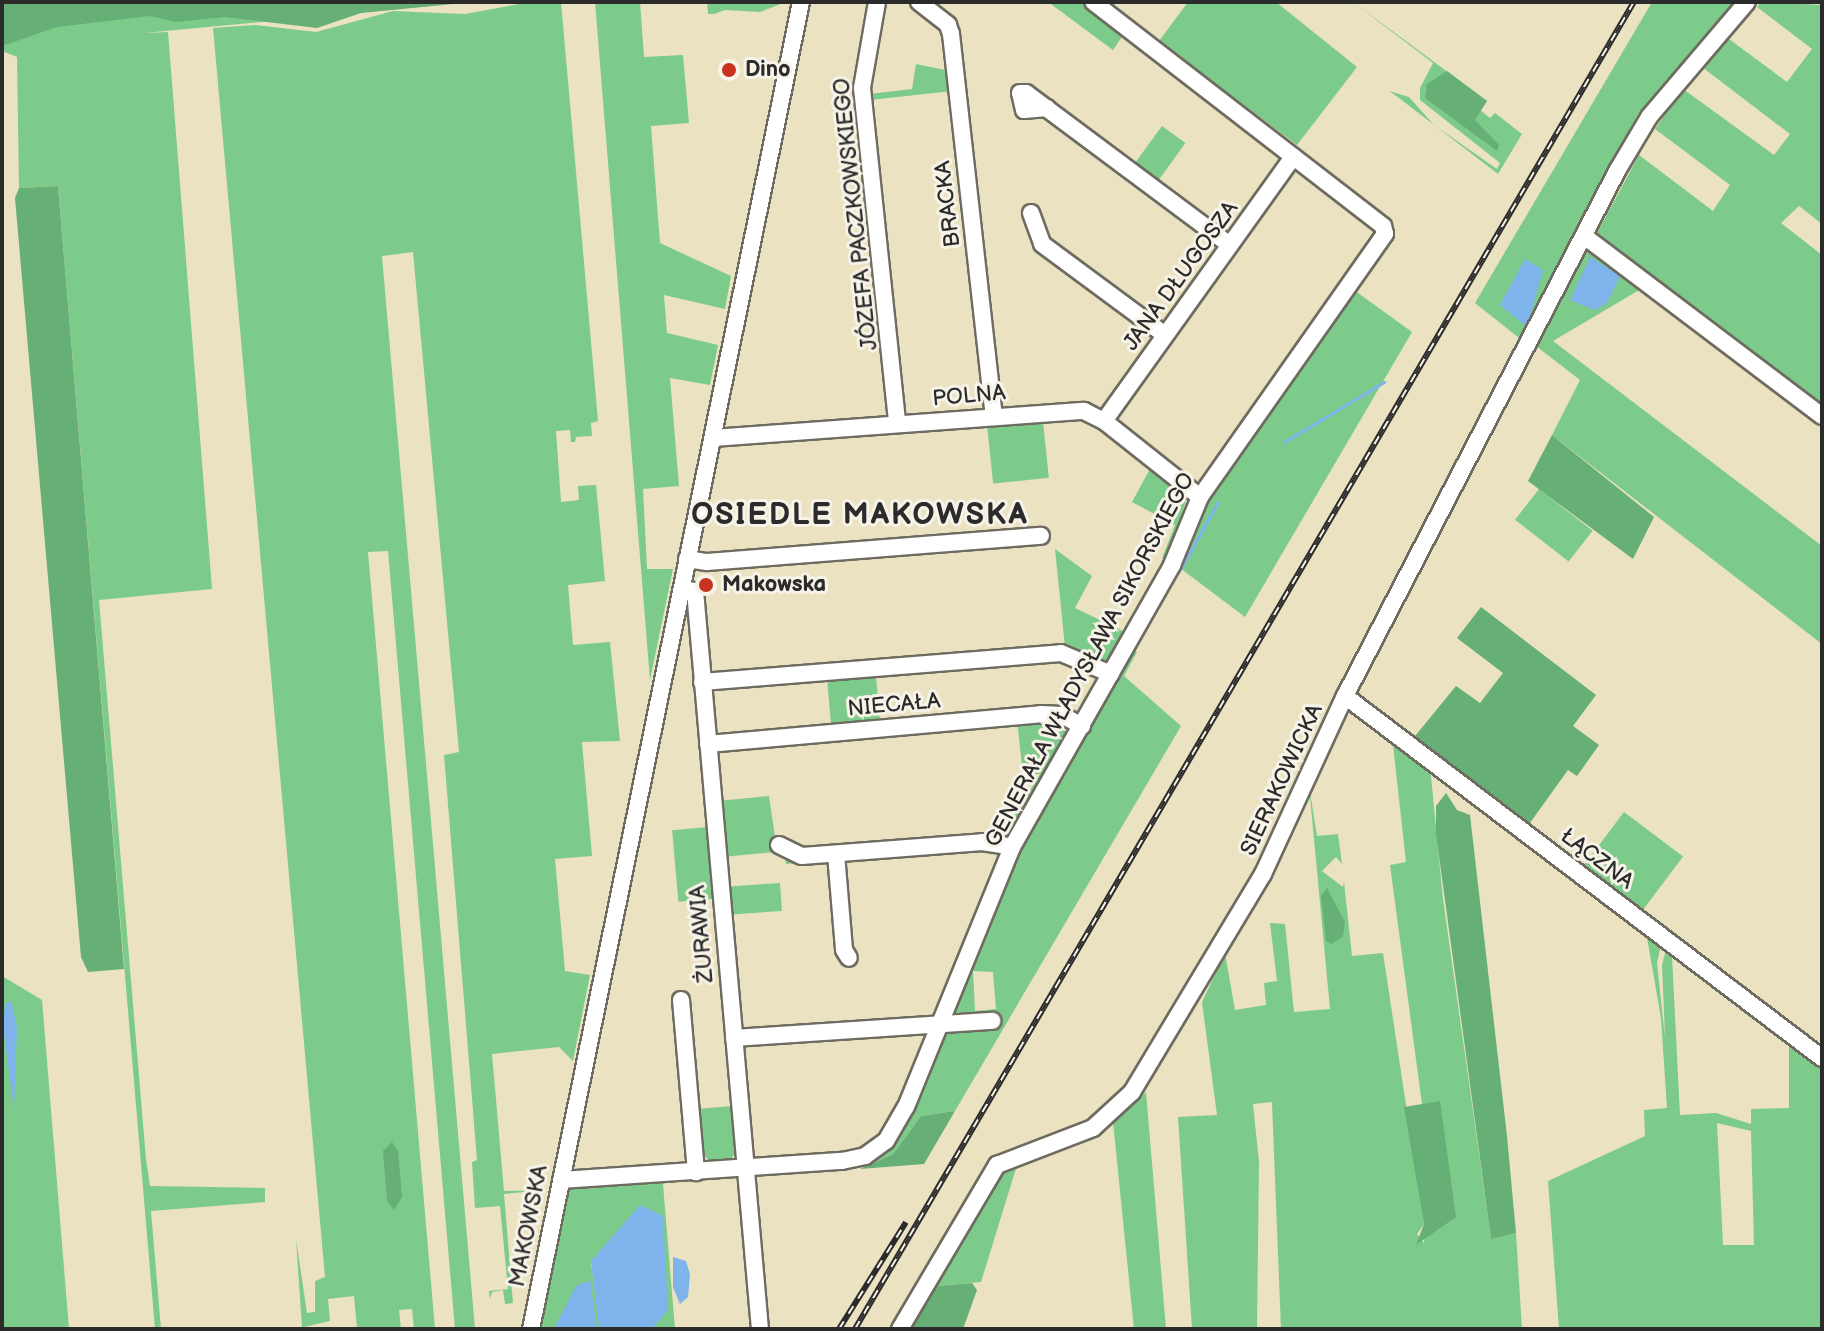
<!DOCTYPE html>
<meta charset="utf-8">
<style>
body{margin:0}
#map{position:relative;width:1824px;height:1331px;overflow:hidden;background:#eae2c1;font-family:"Balsamiq Sans",sans-serif}
div>[style]{position:absolute}
[style*='--x']{left:calc(var(--x)*1px);top:calc(var(--y)*1px);width:calc(var(--w)*1px);rotate:calc(var(--a)*1deg)}
.green>*{inset:0;background:#7dcb8a;transform-origin:0 0}
.forest>*{inset:0;background:#66af76}
.water>*{inset:0;background:#7eb3ec}
.stream>*{height:3px;margin:-1.5px;padding:0 1.5px;transform-origin:1.5px;border-radius:1.5px;background:#7eb3ec}
.roads{filter:drop-shadow(2px 0 #6e6b60) drop-shadow(-2px 0 #6e6b60) drop-shadow(0 2px #6e6b60) drop-shadow(0 -2px #6e6b60)}
.minor>*{height:16px;margin:-8px;padding:0 8px;transform-origin:8px;border-radius:8px;background:#fff}
.rail>*{height:6px;margin-top:-3px;transform-origin:0;background:repeating-linear-gradient(90deg,#f7f3e8 0 9px,#2b2b2b 0 18px);box-sizing:border-box;border-block:2px solid #2b2b2b}
.dots>*{width:22px;height:22px;translate:-50% -50%;box-sizing:border-box;border:4px solid #f7f3e8;border-radius:50%}
span{translate:-50% -50%;white-space:nowrap;text-align:center;line-height:1.15;-webkit-text-stroke:6px #f7f3e8;paint-order:stroke}
.poi-label{font-size:22px;color:#2b2b2b;font-weight:700}
.left{translate:0 -50%;text-align:left}
.street-label{font-size:22px;color:#2b2b2b}
.district-label{font-size:30px;color:#2b2b2b;font-weight:700;letter-spacing:2px}
.frame{position:absolute;inset:0;border:4px solid #2b2b2b;pointer-events:none}
</style>
<div id="map">
<div class="green">
<i style="clip-path:polygon(2px 2px,442px 5px,144px 33px,168px 32px,212px 589px,99px 600px,146px 1159px,150px 1186px,265px 1188px,265px 1202px,151px 1211px,161px 1329px,155px 1329px,58px 186px,19px 188px,17px 57px,2px 51px)"></i>
<i style="clip-path:polygon(530px 2px,561px 2px,598px 421px,591px 423px,592px 436px,576px 437px,575px 442px,571px 442px,570px 430px,556px 431px,561px 502px,579px 500px,578px 486px,596px 485px,605px 581px,568px 585px,573px 645px,610px 642px,620px 741px,582px 742px,592px 856px,555px 859px,565px 971px,590px 975px,573px 1061px,559px 1047px,492px 1054px,504px 1191px,546px 1190px,504px 1194px,513px 1303px,505px 1304px,503px 1290px,492px 1292px,490px 1299px,489px 1291px,508px 1289px,500px 1206px,475px 1208px,472px 1162px,477px 1160px,444px 755px,459px 752px,413px 252px,382px 256px,475px 1329px,455px 1329px,388px 551px,368px 552px,435px 1329px,414px 1329px,412px 1309px,399px 1310px,401px 1329px,357px 1329px,354px 1296px,328px 1299px,330px 1321px,296px 1329px,302px 1327px,296px 1239px,307px 1313px,315px 1312px,315px 1281px,325px 1277px,213px 28px,255px 25px,316px 32px,393px 11px,465px 14px)"></i>
<i style="clip-path:polygon(595px 2px,640px 2px,644px 57px,683px 55px,689px 123px,651px 126px,660px 243px,731px 276px,725px 309px,664px 295px,667px 333px,718px 345px,710px 385px,670px 378px,679px 486px,643px 489px,647px 569px,673px 569px,650px 680px)"></i>
<i style="clip-path:polygon(707px 2px,786px 2px,760px 12px,725px 10px,714px 14px,708px 14px)"></i>
<i style="clip-path:polygon(1048px 2px,1088px 2px,1126px 31px,1113px 50px)"></i>
<i style="clip-path:polygon(1188px 2px,1276px 2px,1357px 67px,1297px 145px,1159px 41px)"></i>
<i style="clip-path:polygon(1353px 2px,1487px 101px,1480px 110px,1490px 118px,1495px 113px,1522px 134px,1498px 174px,1395px 95px,1389px 91px,1409px 97px,1434px 125px,1497px 169px,1500px 163px,1420px 100px,1420px 88px,1433px 63px)"></i>
<i style="clip-path:polygon(1652px 2px,1736px 2px,1638px 114px,1523px 341px,1475px 303px)"></i>
<i style="clip-path:polygon(1761px 2px,1822px 5px,1822px 224px,1799px 206px,1781px 223px,1822px 255px,1822px 427px,1641px 289px,1553px 341px,1822px 546px,1822px 644px,1552px 435px,1580px 380px,1536px 346px,1639px 155px,1713px 211px,1730px 185px,1655px 129px,1683px 89px,1774px 155px,1790px 134px,1702px 67px,1729px 39px,1787px 82px,1812px 49px,1757px 7px)"></i>
<i style="clip-path:polygon(916px 64px,950px 71px,952px 91px,870px 100px,869px 94px,912px 89px)"></i>
<i style="left:1162px;top:126px;width:29px;height:48px;rotate:36deg"></i>
<i style="clip-path:polygon(1354px 290px,1412px 332px,1245px 617px,1176px 565px,1213px 488px)"></i>
<i style="clip-path:polygon(1087px 417px,1188px 495px,1166px 560px,1162px 558px,1175px 525px,1132px 502px,1150px 469px,1082px 418px)"></i>
<i style="left:1043px;top:422px;width:56px;height:56px;rotate:84deg"></i>
<i style="left:1539px;top:489px;width:68px;height:39px;rotate:38deg"></i>
<i style="clip-path:polygon(1055px 549px,1092px 576px,1075px 608px,1129px 634px,1109px 665px,1065px 647px)"></i>
<i style="clip-path:polygon(evenodd,1132px 650px,1137px 652px,1124px 676px,1181px 726px,955px 1111px,921px 1116px,893px 1154px,860px 1169px,878px 1154px,940px 1032px,948px 1034px,951px 1025px,999px 1028px,1001px 1013px,951px 1015px,1017px 847px,1132px 650px,973px 971px,993px 972px,996px 1009px,975px 1011px,973px 971px)"></i>
<i style="left:876px;top:676px;width:46px;height:49px;rotate:85deg"></i>
<i style="clip-path:polygon(1064px 719px,1071px 730px,1007px 837px,1006px 829px,1040px 774px,1023px 775px,1017px 720px)"></i>
<i style="clip-path:polygon(1392px 736px,1430px 766px,1443px 899px,1491px 1238px,1516px 1233px,1522px 1329px,1281px 1329px,1272px 1102px,1253px 1104px,1259px 1162px,1257px 1329px,1192px 1329px,1178px 1117px,1217px 1115px,1202px 1002px,1225px 953px,1235px 1010px,1266px 1005px,1264px 983px,1277px 981px,1270px 923px,1285px 924px,1294px 1012px,1330px 1009px,1309px 786px,1317px 836px,1338px 834px,1342px 864px,1336px 857px,1322px 871px,1343px 887px,1344px 882px,1352px 956px,1383px 953px,1424px 1224px,1417px 1234px,1424px 1243px,1440px 1102px,1422px 1104px,1390px 865px,1406px 862px)"></i>
<i style="clip-path:polygon(769px 796px,777px 850px,787px 851px,788px 861px,830px 859px,830px 869px,822px 861px,786px 864px,785px 851px,722px 857px,718px 801px)"></i>
<i style="left:1624px;top:812px;width:74px;height:71px;rotate:37deg"></i>
<i style="left:708px;top:827px;width:72px;height:36px;rotate:85deg"></i>
<i style="left:780px;top:883px;width:28px;height:54px;rotate:86deg"></i>
<i style="clip-path:polygon(evenodd,1646px 932px,1661px 945px,1657px 963px,1665px 1037px,1662px 965px,1665px 953px,1672px 956px,1680px 1115px,1716px 1113px,1751px 1124px,1751px 1109px,1789px 1108px,1789px 1038px,1822px 1064px,1822px 1329px,1559px 1329px,1548px 1181px,1645px 1136px,1644px 1110px,1667px 1108px,1661px 1018px,1646px 932px,1717px 1123px,1751px 1131px,1754px 1245px,1723px 1245px,1717px 1123px)"></i>
<i style="clip-path:polygon(2px 976px,42px 1000px,69px 1329px,2px 1329px)"></i>
<i style="clip-path:polygon(1146px 1092px,1166px 1329px,1134px 1329px,1113px 1122px)"></i>
<i style="clip-path:polygon(733px 1106px,737px 1151px,730px 1160px,711px 1162px,702px 1154px,697px 1109px)"></i>
<i style="clip-path:polygon(1018px 1162px,981px 1282px,936px 1286px,1001px 1173px,1007px 1164px)"></i>
<i style="clip-path:polygon(679px 1179px,663px 1184px,675px 1329px,608px 1329px,610px 1242px,591px 1264px,601px 1329px,538px 1329px,565px 1193px,578px 1185px)"></i>
</div>
<div class="forest">
<i style="clip-path:polygon(2px 2px,473px 2px,361px 13px,317px 28px,225px 17px,176px 22px,150px 16px,57px 27px,2px 46px)"></i>
<i style="clip-path:polygon(1447px 71px,1487px 101px,1475px 120px,1499px 145px,1497px 151px,1425px 98px,1427px 84px)"></i>
<i style="clip-path:polygon(58px 186px,124px 969px,88px 972px,81px 957px,15px 198px,19px 188px)"></i>
<i style="clip-path:polygon(1552px 435px,1654px 517px,1633px 559px,1528px 481px)"></i>
<i style="clip-path:polygon(1481px 607px,1596px 695px,1573px 726px,1599px 745px,1577px 776px,1568px 770px,1527px 827px,1411px 741px,1456px 686px,1480px 703px,1503px 673px,1457px 638px)"></i>
<i style="clip-path:polygon(1446px 793px,1457px 810px,1470px 815px,1507px 1136px,1516px 1233px,1491px 1239px,1436px 834px,1436px 806px)"></i>
<i style="clip-path:polygon(1327px 888px,1345px 922px,1343px 936px,1332px 944px,1326px 941px,1321px 896px)"></i>
<i style="clip-path:polygon(1440px 1101px,1456px 1217px,1416px 1245px,1424px 1224px,1404px 1107px)"></i>
<i style="clip-path:polygon(955px 1111px,924px 1164px,860px 1169px,893px 1154px,921px 1116px)"></i>
<i style="clip-path:polygon(392px 1142px,398px 1151px,402px 1197px,394px 1210px,387px 1201px,383px 1151px)"></i>
<i style="clip-path:polygon(972px 1283px,977px 1290px,963px 1329px,911px 1329px,936px 1286px)"></i>
</div>
<div class="water">
<i style="clip-path:polygon(1590px 257px,1620px 276px,1607px 303px,1595px 310px,1570px 300px)"></i>
<i style="clip-path:polygon(1525px 259px,1543px 270px,1527px 327px,1500px 305px)"></i>
<i style="clip-path:polygon(11px 1001px,17px 1027px,14px 1110px,3px 1027px,5px 1004px)"></i>
<i style="clip-path:polygon(640px 1205px,663px 1216px,668px 1310px,652px 1329px,599px 1329px,591px 1261px)"></i>
<i style="clip-path:polygon(673px 1257px,686px 1261px,690px 1274px,688px 1297px,680px 1304px,673px 1287px)"></i>
<i style="clip-path:polygon(590px 1280px,597px 1329px,554px 1329px,576px 1286px)"></i>
</div>
<div class="stream">
<i style="--x:1284;--y:442;--w:117;--a:-31"></i>
<i style="--x:1181;--y:568;--w:76;--a:-60.7"></i>
</div>
<div class="roads">
<div class="minor">
<i style="--x:877;--y:2;--w:87;--a:99.9"></i>
<i style="--x:862;--y:88;--w:337;--a:84"></i>
<i style="--x:919;--y:2;--w:37;--a:38"></i>
<i style="--x:948;--y:25;--w:9;--a:72"></i>
<i style="--x:951;--y:34;--w:384;--a:83.6"></i>
<i style="--x:1047;--y:108;--w:23;--a:175"></i>
<i style="--x:1024;--y:110;--w:17;--a:-103"></i>
<i style="--x:1020;--y:93;--w:6;--a:0"></i>
<i style="--x:1026;--y:93;--w:254;--a:36.7"></i>
<i style="--x:1031;--y:213;--w:33;--a:70"></i>
<i style="--x:1042;--y:244;--w:153;--a:36.5"></i>
<i style="--x:1584;--y:236;--w:298;--a:37.1"></i>
<i style="--x:1104;--y:421;--w:325;--a:-54.4"></i>
<i style="--x:713;--y:438;--w:372;--a:-4.2"></i>
<i style="--x:1084;--y:411;--w:22;--a:27"></i>
<i style="--x:1104;--y:421;--w:122;--a:38.4"></i>
<i style="--x:687;--y:559;--w:20;--a:9"></i>
<i style="--x:707;--y:562;--w:335;--a:-4.5"></i>
<i style="--x:682;--y:589;--w:13;--a:9"></i>
<i style="--x:695;--y:591;--w:741;--a:84.97"></i>
<i style="--x:702;--y:682;--w:360;--a:-4.6"></i>
<i style="--x:1061;--y:653;--w:54;--a:22.8"></i>
<i style="--x:1345;--y:696;--w:599;--a:37.2"></i>
<i style="--x:708;--y:744;--w:334;--a:-5.1"></i>
<i style="--x:1041;--y:714;--w:21;--a:3"></i>
<i style="--x:1062;--y:715;--w:23;--a:29"></i>
<i style="--x:779;--y:845;--w:25;--a:26"></i>
<i style="--x:802;--y:856;--w:181;--a:-4.4"></i>
<i style="--x:982;--y:842;--w:30;--a:9"></i>
<i style="--x:836;--y:854;--w:96;--a:85.2"></i>
<i style="--x:844;--y:950;--w:9;--a:58"></i>
<i style="--x:681;--y:1000;--w:173;--a:85"></i>
<i style="--x:734;--y:1038;--w:259;--a:-3.8"></i>
<i style="--x:561;--y:1180;--w:282;--a:-3.9"></i>
<i style="--x:842;--y:1161;--w:24;--a:-12"></i>
<i style="--x:865;--y:1156;--w:26;--a:-36"></i>
<i style="--x:886;--y:1141;--w:39;--a:-60"></i>
<i style="--x:906;--y:1107;--w:281;--a:-67.8"></i>
<i style="--x:1012;--y:847;--w:324;--a:-60.4"></i>
<i style="--x:1172;--y:565;--w:74;--a:-67.6"></i>
<i style="--x:1200;--y:497;--w:322;--a:-54.9"></i>
<i style="--x:1385;--y:234;--w:8;--a:-104"></i>
<i style="--x:1383;--y:226;--w:366;--a:-142.3"></i>
<i style="--x:531;--y:1329;--w:1354;--a:-78.5"></i>
<i style="--x:900;--y:1329;--w:191;--a:-59.4"></i>
<i style="--x:997;--y:1165;--w:103;--a:-21.1"></i>
<i style="--x:1093;--y:1128;--w:53;--a:-42.7"></i>
<i style="--x:1132;--y:1092;--w:254;--a:-59"></i>
<i style="--x:1263;--y:874;--w:196;--a:-65.3"></i>
<i style="--x:1345;--y:696;--w:591;--a:-62.61"></i>
<i style="--x:1617;--y:171;--w:63;--a:-59.3"></i>
<i style="--x:1649;--y:117;--w:151;--a:-49.6"></i>
</div>
</div>
<div class="rail">
<i style="--x:839;--y:1329;--w:126;--a:-57.9"></i>
<i style="--x:855;--y:1329;--w:1539;--a:-59.59"></i>
</div>
<div class="dots">
<i style="left:729px;top:70px;background:#c8321e"></i>
<i style="left:706px;top:585px;background:#c8321e"></i>
</div>
<div class="poi-label">
<span class="left" style="left:745px;top:70px">Dino</span>
<span class="left" style="left:722px;top:585px">Makowska</span>
</div>
<div class="street-label">
<span style="left:948px;top:204px;rotate:-97deg">BRACKA</span>
<span style="left:856px;top:214px;rotate:-96deg">JÓZEFA PACZKOWSKIEGO</span>
<span style="left:1181px;top:276px;rotate:-54deg">JANA DŁUGOSZA</span>
<span style="left:969px;top:396px;rotate:-5deg">POLNA</span>
<span style="left:1090px;top:660px;rotate:-62deg">GENERAŁA WŁADYSŁAWA SIKORSKIEGO</span>
<span style="left:894px;top:705px;rotate:-5deg">NIECAŁA</span>
<span style="left:1282px;top:780px;rotate:-65deg">SIERAKOWICKA</span>
<span style="left:1597px;top:859px;rotate:37deg">ŁĄCZNA</span>
<span style="left:702px;top:934px;rotate:-95deg">ŻURAWIA</span>
<span style="left:529px;top:1226px;rotate:-79deg">MAKOWSKA</span>
</div>
<div class="district-label">
<span style="left:860px;top:515px">OSIEDLE MAKOWSKA</span>
</div>
<div class="frame"></div>
</div>
